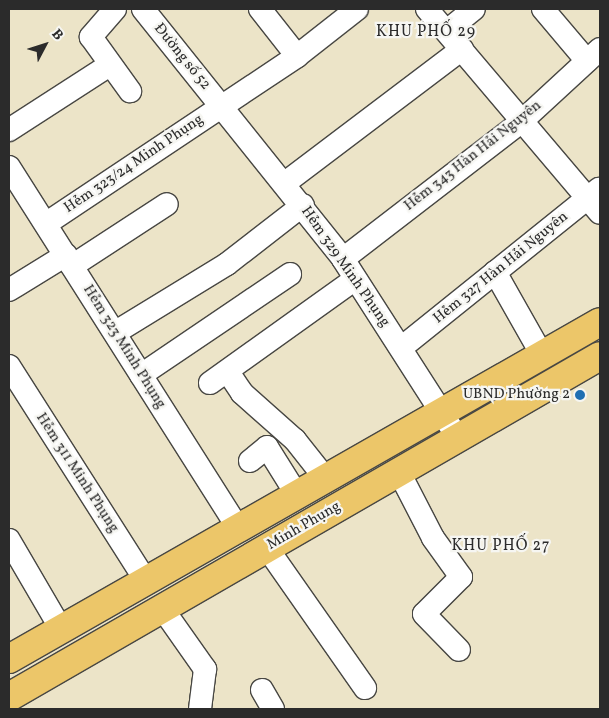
<!DOCTYPE html>
<meta charset="utf-8">
<style>
body{margin:0}
#map{position:relative;width:609px;height:718px;overflow:hidden;background:#ece4c8;font-family:Vollkorn,serif}
div>[style]{position:absolute}
[style*='--x']{left:calc(var(--x)*1px);top:calc(var(--y)*1px);width:calc(var(--w)*1px);rotate:calc(var(--a)*1deg)}
.roads{filter:drop-shadow(1px 0 #484743) drop-shadow(-1px 0 #484743) drop-shadow(0 1px #484743) drop-shadow(0 -1px #484743)}
.minor>*{height:22px;margin:-11px;padding:0 11px;transform-origin:11px;border-radius:11px;background:#fff}
.major>*{height:28px;margin:-14px;padding:0 14px;transform-origin:14px;border-radius:14px;background:#ecc669}
.dots>*{width:14px;height:14px;translate:-50% -50%;box-sizing:border-box;border:2px solid #f6f6f2;border-radius:50%}
span{translate:-50% -50%;white-space:nowrap;text-align:center;line-height:1.15;-webkit-text-stroke:4.5px #f6f6f2;paint-order:stroke}
.street-label{font-size:15px;color:#2b2b2b}
.poi-label{font-size:15px;color:#2b2b2b}
.right{translate:-100% -50%;text-align:right}
.neighbourhood-label{font-size:16px;color:#2b2b2b;letter-spacing:1px}
.frame{position:absolute;inset:0;border:10px solid #2b2b2b;pointer-events:none}
.north{position:absolute;left:20px;top:20px;width:50px;height:50px;-webkit-text-stroke:4px #f6f6f2;paint-order:stroke;rotate:50deg;font-size:14px;font-weight:700;line-height:20px;text-align:center;color:#2b2b2b}
.north::after{content:'';display:block;margin:auto;width:18px;height:22px;background:#2b2b2b;clip-path:polygon(50% 0,100% 100%,50% 72%,0 100%)}
</style>
<div id="map">
<div class="roads">
<div class="minor">
<i style="--x:115;--y:9;--w:37;--a:131"></i>
<i style="--x:91;--y:37;--w:67;--a:54.2"></i>
<i style="--x:143;--y:9;--w:320;--a:51.3"></i>
<i style="--x:343;--y:259;--w:213;--a:57.3"></i>
<i style="--x:260;--y:9;--w:60;--a:51.8"></i>
<i style="--x:427;--y:9;--w:267;--a:49.7"></i>
<i style="--x:543;--y:9;--w:68;--a:49.8"></i>
<i style="--x:448;--y:30;--w:33;--a:-39"></i>
<i style="--x:9;--y:130;--w:118;--a:-32.9"></i>
<i style="--x:9;--y:167;--w:428;--a:57.6"></i>
<i style="--x:285;--y:183;--w:222;--a:-37.1"></i>
<i style="--x:47;--y:223;--w:301;--a:-33.7"></i>
<i style="--x:297;--y:56;--w:76;--a:-38.1"></i>
<i style="--x:343;--y:259;--w:226;--a:-37.6"></i>
<i style="--x:522;--y:121;--w:106;--a:-42.7"></i>
<i style="--x:72;--y:266;--w:113;--a:-33.1"></i>
<i style="--x:495;--y:272;--w:95;--a:60.5"></i>
<i style="--x:9;--y:290;--w:67;--a:-31.6"></i>
<i style="--x:116;--y:332;--w:130;--a:-31.5"></i>
<i style="--x:227;--y:264;--w:96;--a:-37.8"></i>
<i style="--x:401;--y:348;--w:254;--a:-38.8"></i>
<i style="--x:9;--y:366;--w:255;--a:57.5"></i>
<i style="--x:228;--y:372;--w:25;--a:56"></i>
<i style="--x:242;--y:393;--w:71;--a:41.6"></i>
<i style="--x:295;--y:440;--w:48;--a:51.7"></i>
<i style="--x:141;--y:375;--w:180;--a:-34.1"></i>
<i style="--x:210;--y:383;--w:178;--a:-35.6"></i>
<i style="--x:250;--y:461;--w:22;--a:-39"></i>
<i style="--x:267;--y:447;--w:57;--a:58"></i>
<i style="--x:399;--y:472;--w:74;--a:62.7"></i>
<i style="--x:433;--y:538;--w:48;--a:54.3"></i>
<i style="--x:461;--y:577;--w:52;--a:135"></i>
<i style="--x:424;--y:614;--w:50;--a:45.8"></i>
<i style="--x:9;--y:540;--w:103;--a:59.7"></i>
<i style="--x:267;--y:548;--w:171;--a:55"></i>
<i style="--x:162;--y:608;--w:75;--a:54.8"></i>
<i style="--x:205;--y:669;--w:40;--a:97.1"></i>
<i style="--x:262;--y:690;--w:22;--a:60"></i>
</div>
<div class="major">
<i style="--x:9;--y:659;--w:680;--a:-29.69"></i>
<i style="--x:9;--y:697;--w:682;--a:-29.98"></i>
</div>
</div>
<div class="dots">
<i style="left:580px;top:395px;background:#1f6fb2"></i>
</div>
<div class="street-label">
<span style="left:182px;top:57px;rotate:51deg">Đường số 52</span>
<span style="left:473px;top:156px;rotate:-38deg">Hẻm 343 Hàn Hải Nguyên</span>
<span style="left:134px;top:164px;rotate:-34deg">Hẻm 323/24 Minh Phụng</span>
<span style="left:345px;top:267px;rotate:55deg">Hẻm 329 Minh Phụng</span>
<span style="left:501px;top:268px;rotate:-39deg">Hẻm 327 Hàn Hải Nguyên</span>
<span style="left:124px;top:347px;rotate:58deg">Hẻm 323 Minh Phụng</span>
<span style="left:77px;top:473px;rotate:57deg">Hẻm 311 Minh Phụng</span>
<span style="left:304px;top:526px;rotate:-30deg">Minh Phụng</span>
</div>
<div class="poi-label">
<span class="right" style="left:570px;top:395px">UBND Phường 2</span>
</div>
<div class="neighbourhood-label">
<span style="left:426px;top:32px">KHU PHỐ 29</span>
<span style="left:501px;top:546px">KHU PHỐ 27</span>
</div>
<div class="frame"></div>
<div class="north">B</div>
</div>
